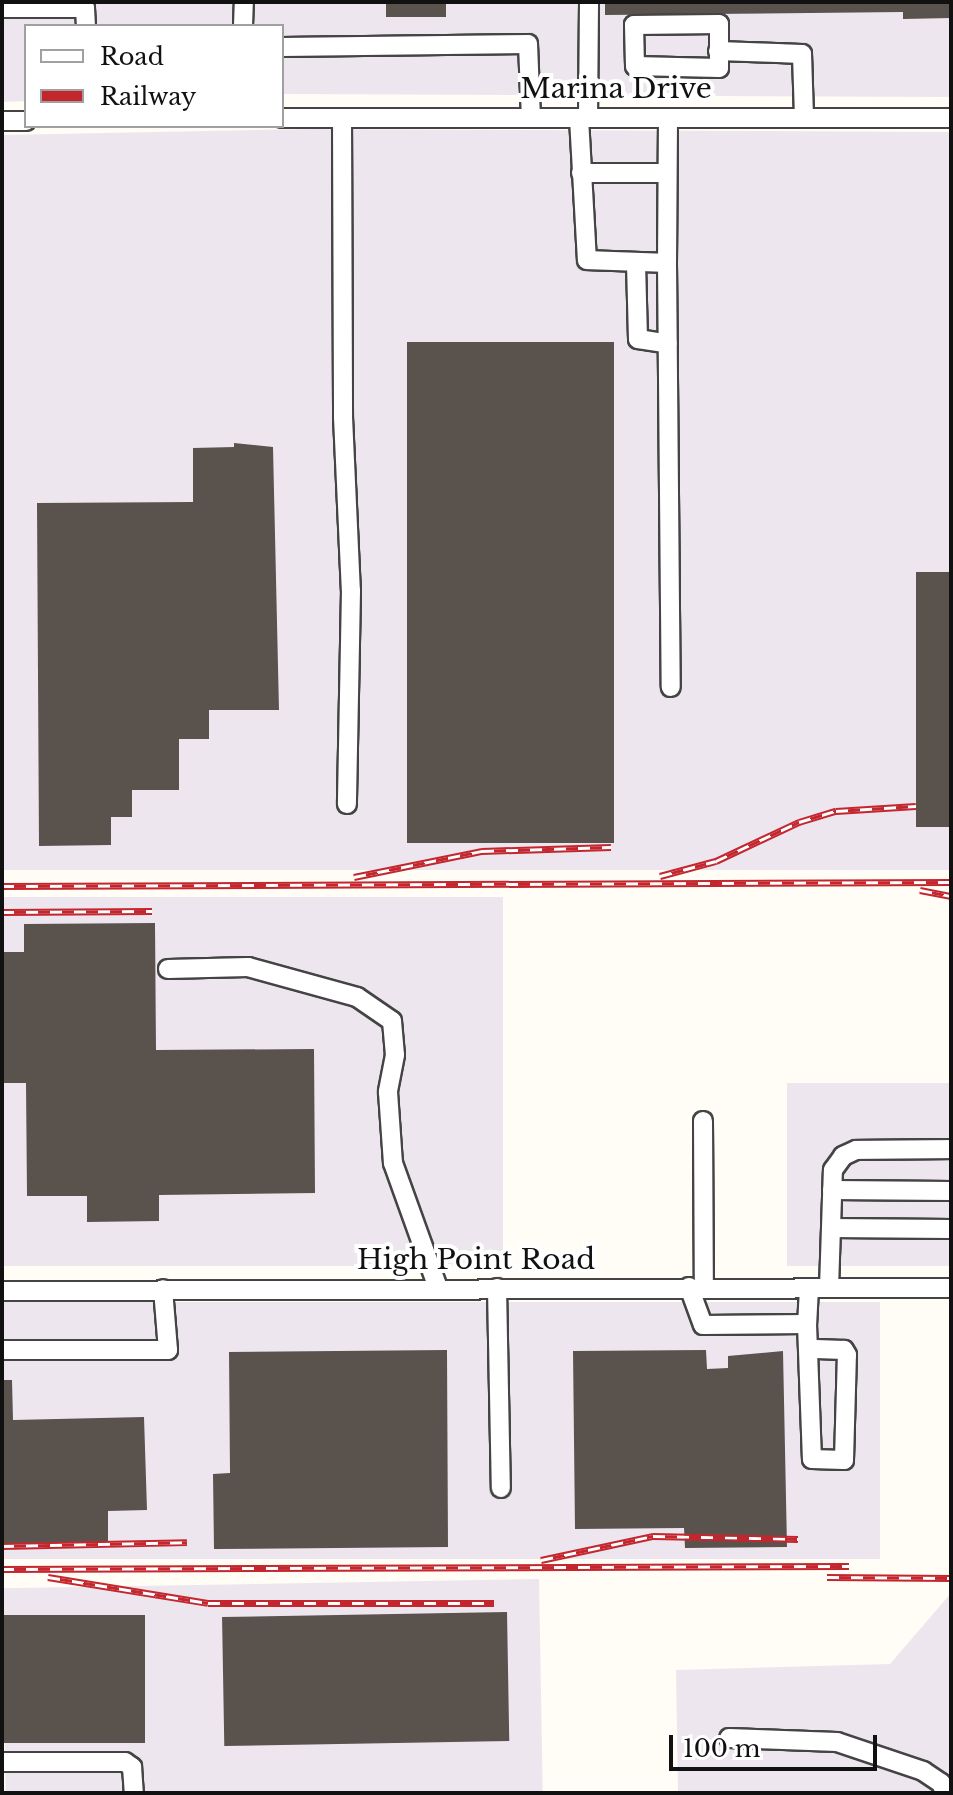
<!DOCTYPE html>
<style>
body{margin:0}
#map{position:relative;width:953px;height:1795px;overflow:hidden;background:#fffdf5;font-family:"Libre Baskerville",serif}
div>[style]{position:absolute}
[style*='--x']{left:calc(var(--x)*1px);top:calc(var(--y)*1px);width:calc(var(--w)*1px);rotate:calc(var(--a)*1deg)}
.industrial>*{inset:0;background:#eee6ef;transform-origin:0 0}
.building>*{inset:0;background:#5a524d;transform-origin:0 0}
.roads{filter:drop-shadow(2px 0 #444) drop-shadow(-2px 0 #444) drop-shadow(0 2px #444) drop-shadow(0 -2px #444)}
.minor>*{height:18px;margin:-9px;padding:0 9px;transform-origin:9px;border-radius:9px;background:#fff}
.rail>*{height:7px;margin-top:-3.5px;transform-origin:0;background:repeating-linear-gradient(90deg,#fff 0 12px,#c4262e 0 24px);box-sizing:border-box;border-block:2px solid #c4262e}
span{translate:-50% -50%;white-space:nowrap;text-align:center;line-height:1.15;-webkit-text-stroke:8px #fff;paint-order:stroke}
.street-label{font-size:28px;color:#111}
.frame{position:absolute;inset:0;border:4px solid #111;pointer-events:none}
.legend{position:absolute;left:24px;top:24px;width:260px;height:104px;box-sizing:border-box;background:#fff;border:2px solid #a0a0a0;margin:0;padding:10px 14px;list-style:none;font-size:24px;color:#111}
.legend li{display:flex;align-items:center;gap:16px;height:40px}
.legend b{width:40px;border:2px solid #a0a0a0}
.scale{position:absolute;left:669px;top:1735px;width:208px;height:36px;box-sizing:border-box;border:4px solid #111;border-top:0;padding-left:10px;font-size:24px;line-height:28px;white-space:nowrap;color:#111;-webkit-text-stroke:6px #fff;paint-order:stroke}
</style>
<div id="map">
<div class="industrial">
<i style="clip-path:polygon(2px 2px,951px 2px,951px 97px,282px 94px,282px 26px,26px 26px,26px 101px,2px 102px)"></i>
<i style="clip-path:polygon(311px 129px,951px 132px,951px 870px,2px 870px,2px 135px)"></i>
<i style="left:503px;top:897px;width:369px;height:501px;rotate:90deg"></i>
<i style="left:787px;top:1083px;width:164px;height:183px"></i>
<i style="left:2px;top:1302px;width:878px;height:257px"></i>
<i style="left:539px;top:1579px;width:214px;height:537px;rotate:89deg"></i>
<i style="clip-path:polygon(951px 1593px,951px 1793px,678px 1793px,676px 1670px,890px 1664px)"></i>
</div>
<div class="building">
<i style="left:386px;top:2px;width:60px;height:15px"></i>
<i style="clip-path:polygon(605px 2px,951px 2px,951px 18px,903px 19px,903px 12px,605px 15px)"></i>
<i style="left:614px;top:342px;width:501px;height:207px;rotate:90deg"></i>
<i style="clip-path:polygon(234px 443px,273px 447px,279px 710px,209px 710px,209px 739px,179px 739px,179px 790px,132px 790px,132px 817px,111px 817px,111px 845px,39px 846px,37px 503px,193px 502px,193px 448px,234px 447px)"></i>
<i style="left:916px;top:572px;width:35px;height:255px"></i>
<i style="clip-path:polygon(155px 923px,156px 1050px,314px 1049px,315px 1193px,159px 1195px,159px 1221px,87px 1222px,87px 1196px,27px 1196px,26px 1083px,2px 1083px,2px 952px,24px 952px,24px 924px)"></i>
<i style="clip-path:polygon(447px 1350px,448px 1547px,214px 1549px,213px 1474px,230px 1473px,229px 1352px)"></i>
<i style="clip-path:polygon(706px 1350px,707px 1369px,728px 1368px,728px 1356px,783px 1351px,787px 1547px,685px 1548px,684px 1528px,575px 1529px,573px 1351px)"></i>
<i style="clip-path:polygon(2px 1380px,12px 1380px,13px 1420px,144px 1417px,147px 1510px,108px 1511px,108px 1542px,2px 1544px)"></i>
<i style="left:507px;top:1612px;width:129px;height:285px;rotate:89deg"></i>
<i style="left:145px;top:1615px;width:128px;height:143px;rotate:90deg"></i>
</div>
<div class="roads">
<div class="minor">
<i style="--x:2;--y:8;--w:83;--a:0"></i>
<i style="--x:85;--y:8;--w:18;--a:87"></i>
<i style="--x:719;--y:24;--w:44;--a:90"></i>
<i style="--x:719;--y:68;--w:84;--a:-178.6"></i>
<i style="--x:635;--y:66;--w:41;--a:-91.4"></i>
<i style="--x:634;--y:25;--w:85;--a:-0.7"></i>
<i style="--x:243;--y:26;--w:24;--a:-88"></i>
<i style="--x:282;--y:47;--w:246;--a:-0.7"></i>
<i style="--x:528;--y:44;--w:74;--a:87.7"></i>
<i style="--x:718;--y:51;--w:84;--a:2"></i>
<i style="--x:802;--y:54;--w:63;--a:88.2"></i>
<i style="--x:282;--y:118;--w:669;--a:0"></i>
<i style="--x:342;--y:118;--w:299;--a:89.8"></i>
<i style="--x:343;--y:417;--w:174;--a:87.4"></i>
<i style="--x:351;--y:591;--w:213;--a:91.1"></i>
<i style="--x:579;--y:118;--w:142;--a:86.8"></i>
<i style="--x:587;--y:260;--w:80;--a:2.1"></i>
<i style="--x:667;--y:263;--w:145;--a:-89.6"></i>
<i style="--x:588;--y:118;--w:116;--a:-89.5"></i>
<i style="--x:2;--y:121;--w:24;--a:0"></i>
<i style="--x:581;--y:173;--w:86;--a:0"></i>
<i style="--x:636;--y:263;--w:76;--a:88.5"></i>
<i style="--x:638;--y:339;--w:30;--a:9"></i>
<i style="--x:667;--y:263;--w:424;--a:89.5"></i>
<i style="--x:168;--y:969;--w:80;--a:-1.4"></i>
<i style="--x:248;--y:967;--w:113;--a:15.4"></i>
<i style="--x:357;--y:997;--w:42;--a:34.4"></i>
<i style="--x:392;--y:1021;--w:34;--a:85"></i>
<i style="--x:395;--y:1055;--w:38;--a:101"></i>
<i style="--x:388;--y:1092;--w:71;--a:86"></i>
<i style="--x:393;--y:1163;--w:133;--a:70.2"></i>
<i style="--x:703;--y:1121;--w:166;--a:89.7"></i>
<i style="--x:832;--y:1190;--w:119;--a:0.5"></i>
<i style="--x:831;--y:1228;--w:120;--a:0.5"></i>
<i style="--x:689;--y:1287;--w:40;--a:69.8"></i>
<i style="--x:703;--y:1325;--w:104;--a:-0.6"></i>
<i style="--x:497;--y:1288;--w:200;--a:88.9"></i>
<i style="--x:809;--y:1288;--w:36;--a:93"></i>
<i style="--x:807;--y:1324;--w:135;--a:87.9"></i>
<i style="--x:812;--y:1459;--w:32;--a:2"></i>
<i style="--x:844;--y:1460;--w:105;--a:-88.4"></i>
<i style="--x:847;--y:1355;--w:6;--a:-121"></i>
<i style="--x:844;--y:1350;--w:35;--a:-178"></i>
<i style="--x:829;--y:1288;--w:118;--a:-88.1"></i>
<i style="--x:833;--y:1170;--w:17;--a:-54"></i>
<i style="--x:843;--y:1156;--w:14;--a:-25"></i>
<i style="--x:856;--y:1150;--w:95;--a:-0.6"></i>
<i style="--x:2;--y:1291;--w:949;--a:-0.18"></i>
<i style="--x:2;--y:1350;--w:166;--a:0"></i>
<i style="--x:168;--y:1350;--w:61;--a:-94.7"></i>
<i style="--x:729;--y:1738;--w:108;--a:2.1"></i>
<i style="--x:837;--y:1742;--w:91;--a:18.6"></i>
<i style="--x:923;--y:1771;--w:22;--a:34"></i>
<i style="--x:941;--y:1783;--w:11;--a:68"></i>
<i style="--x:2;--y:1762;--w:123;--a:0"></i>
<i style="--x:125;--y:1762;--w:9;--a:36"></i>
<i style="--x:132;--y:1767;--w:26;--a:86"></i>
</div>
</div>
<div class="rail">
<i style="--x:660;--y:876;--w:58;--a:-15"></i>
<i style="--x:716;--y:861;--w:92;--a:-25.2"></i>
<i style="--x:799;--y:822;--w:39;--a:-17"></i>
<i style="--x:836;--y:811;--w:80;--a:-3.6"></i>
<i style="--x:354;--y:877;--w:131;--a:-11.5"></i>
<i style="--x:482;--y:851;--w:129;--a:-1.8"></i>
<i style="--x:2;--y:886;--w:949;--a:-0.24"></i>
<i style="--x:920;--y:890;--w:32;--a:11"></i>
<i style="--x:2;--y:912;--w:150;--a:-0.4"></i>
<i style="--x:2;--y:1546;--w:185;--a:-1.2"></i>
<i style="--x:541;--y:1560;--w:115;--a:-12.1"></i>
<i style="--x:653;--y:1536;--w:145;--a:1.2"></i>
<i style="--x:2;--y:1569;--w:847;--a:-0.2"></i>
<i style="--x:48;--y:1577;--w:162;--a:9.2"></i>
<i style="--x:208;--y:1603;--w:286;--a:0"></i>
<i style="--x:827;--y:1577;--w:124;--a:0.5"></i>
</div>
<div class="street-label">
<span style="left:616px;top:89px">Marina Drive</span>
<span style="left:476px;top:1260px">High Point Road</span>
</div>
<div class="frame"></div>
<ul class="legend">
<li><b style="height:10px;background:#fff"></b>Road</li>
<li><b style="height:10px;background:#c4262e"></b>Railway</li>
</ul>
<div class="scale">100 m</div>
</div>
